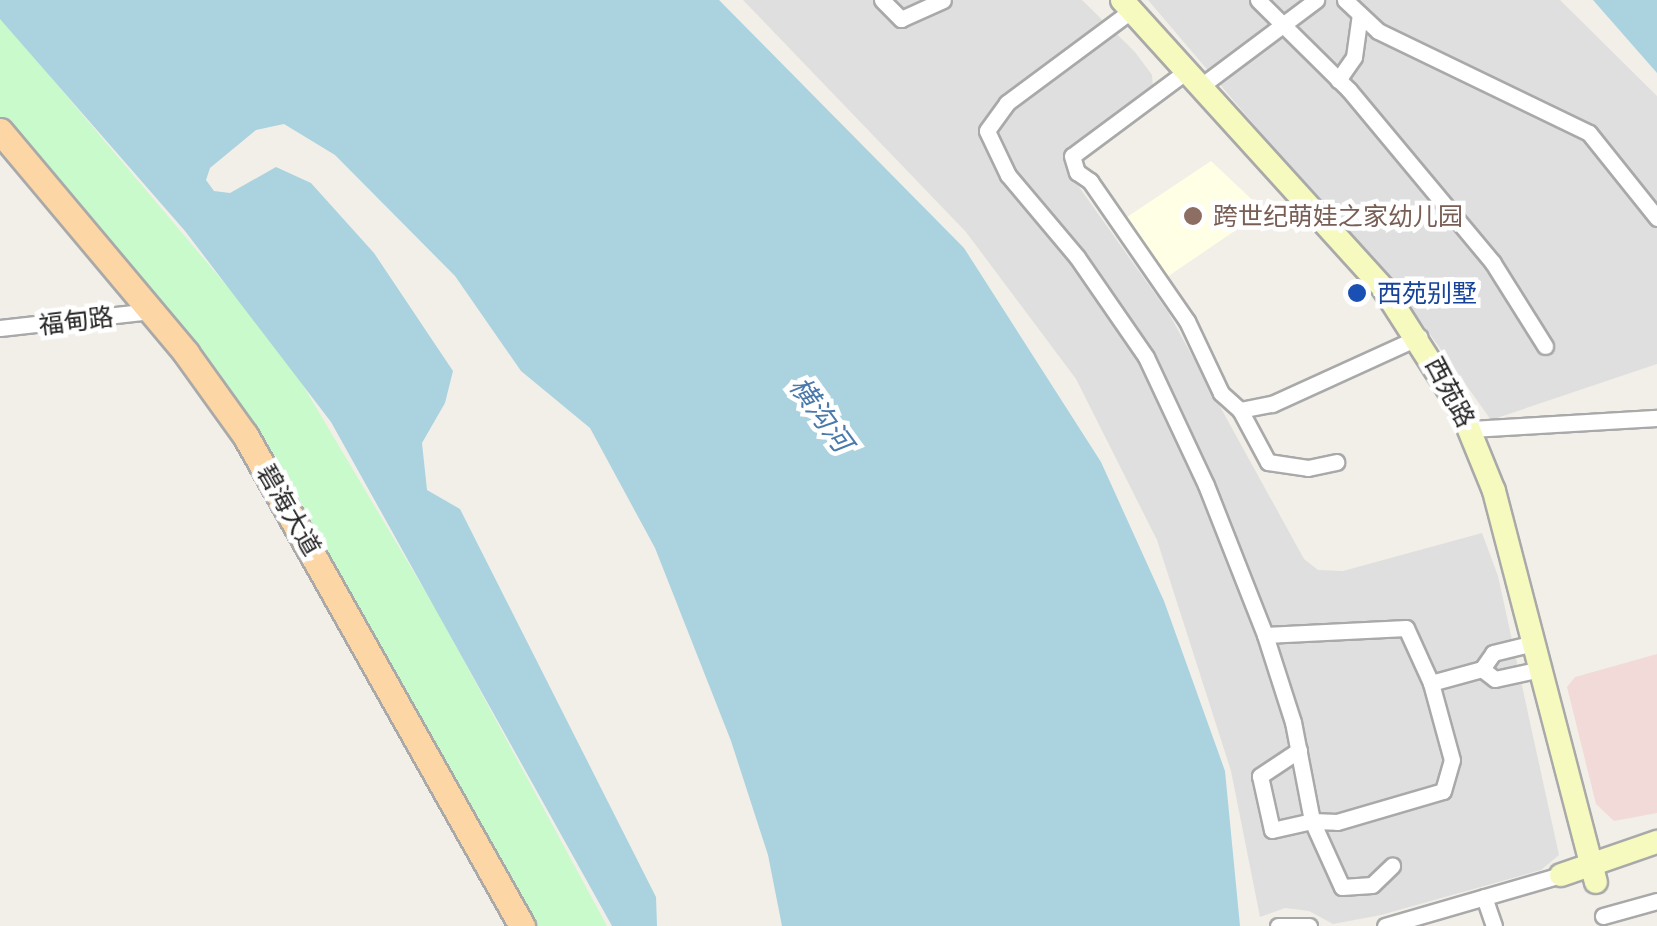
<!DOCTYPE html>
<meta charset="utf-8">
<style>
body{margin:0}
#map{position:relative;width:1657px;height:926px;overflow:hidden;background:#f2efe9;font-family:Ubuntu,"Noto Sans SC",sans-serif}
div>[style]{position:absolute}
.residential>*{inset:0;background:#e0dfdf}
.commercial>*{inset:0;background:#f2dad9}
.education>*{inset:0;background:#ffffe5}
.park>*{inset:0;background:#c8facc}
.water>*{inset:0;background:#aad3df}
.roads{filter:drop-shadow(2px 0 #a9a9a9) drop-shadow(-2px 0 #a9a9a9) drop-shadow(0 2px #a9a9a9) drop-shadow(0 -2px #a9a9a9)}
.minor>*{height:15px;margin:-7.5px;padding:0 7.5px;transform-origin:7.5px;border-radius:7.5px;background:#fff}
.secondary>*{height:22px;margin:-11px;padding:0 11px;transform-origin:11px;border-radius:11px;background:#f7fabf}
.primary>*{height:25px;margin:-12.5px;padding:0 12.5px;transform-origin:12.5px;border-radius:12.5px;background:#fcd6a4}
.dots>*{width:28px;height:28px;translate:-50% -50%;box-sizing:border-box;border:5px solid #fff;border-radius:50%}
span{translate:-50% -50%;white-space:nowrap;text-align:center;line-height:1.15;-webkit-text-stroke:9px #fff;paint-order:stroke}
.education-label{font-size:25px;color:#785e54}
.left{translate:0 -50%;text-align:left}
.transit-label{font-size:25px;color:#164399}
.street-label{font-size:25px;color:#222}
.water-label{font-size:28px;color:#4a7aab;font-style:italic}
</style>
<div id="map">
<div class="residential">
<div style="clip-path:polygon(743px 0,1082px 0,1135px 52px,1152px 75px,1154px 98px,1067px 170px,1168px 312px,1304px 559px,1318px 570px,1343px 571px,1482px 533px,1498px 576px,1559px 855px,1541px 870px,1381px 915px,1333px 924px,1309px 911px,1285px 908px,1260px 917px,1231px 771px,1157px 540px,1076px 379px,966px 232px)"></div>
<div style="clip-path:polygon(1148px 0,1560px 0,1657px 96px,1657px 364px,1491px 420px,1417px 316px)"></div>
</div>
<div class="commercial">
<div style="clip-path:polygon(1657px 654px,1657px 813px,1614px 821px,1596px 804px,1567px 687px,1575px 677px)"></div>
</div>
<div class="education">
<div style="clip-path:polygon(1211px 161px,1264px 211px,1167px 277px,1121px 221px)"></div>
</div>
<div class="park">
<div style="clip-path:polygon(0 17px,285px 355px,438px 613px,607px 926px,520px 926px,199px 369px,0 130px)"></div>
</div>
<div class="water">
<div style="clip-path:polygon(0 0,719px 0,964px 248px,1101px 462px,1164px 601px,1225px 771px,1240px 926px,782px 926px,768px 855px,731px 741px,655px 548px,590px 428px,521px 371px,455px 276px,335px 155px,284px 124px,256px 130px,210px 168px,206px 180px,214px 191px,230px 193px,276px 167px,311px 183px,374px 253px,453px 371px,445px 403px,422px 443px,427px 490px,460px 509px,656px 897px,657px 926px,612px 926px,331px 422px,185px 231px,0 19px)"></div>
<div style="clip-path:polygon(1593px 0,1657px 0,1657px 73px)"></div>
</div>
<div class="roads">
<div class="minor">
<div style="left:882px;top:0;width:27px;rotate:45deg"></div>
<div style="left:901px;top:19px;width:46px;rotate:-24.3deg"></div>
<div style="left:1258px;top:0;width:128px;rotate:44.7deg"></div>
<div style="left:1349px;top:90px;width:225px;rotate:50.2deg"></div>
<div style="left:1493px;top:263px;width:98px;rotate:57.9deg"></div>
<div style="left:1345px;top:0;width:45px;rotate:43.2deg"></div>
<div style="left:1378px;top:31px;width:234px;rotate:25.8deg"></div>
<div style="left:1589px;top:133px;width:109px;rotate:51.3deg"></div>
<div style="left:1132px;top:10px;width:156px;rotate:143.4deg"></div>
<div style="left:1007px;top:103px;width:34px;rotate:126deg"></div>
<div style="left:987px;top:131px;width:49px;rotate:64.5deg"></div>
<div style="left:1008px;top:175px;width:107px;rotate:49.9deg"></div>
<div style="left:1077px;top:257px;width:121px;rotate:55.4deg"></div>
<div style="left:1146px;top:357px;width:141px;rotate:64.9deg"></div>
<div style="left:1206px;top:485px;width:161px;rotate:68.5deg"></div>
<div style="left:1188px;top:70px;width:144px;rotate:143.4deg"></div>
<div style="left:1072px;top:156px;width:17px;rotate:73deg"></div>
<div style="left:1077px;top:172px;width:16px;rotate:35deg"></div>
<div style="left:1090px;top:181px;width:170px;rotate:55.3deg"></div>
<div style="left:1187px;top:321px;width:80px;rotate:64.7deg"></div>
<div style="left:1221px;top:393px;width:25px;rotate:42deg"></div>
<div style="left:1240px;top:410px;width:33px;rotate:-11deg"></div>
<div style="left:1272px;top:404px;width:162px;rotate:-24.5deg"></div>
<div style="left:1338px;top:80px;width:28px;rotate:-55deg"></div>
<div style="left:1354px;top:57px;width:43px;rotate:-82.1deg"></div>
<div style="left:1201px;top:86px;width:144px;rotate:-36.8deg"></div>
<div style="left:0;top:328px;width:152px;rotate:-6.4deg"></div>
<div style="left:1240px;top:410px;width:59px;rotate:61.7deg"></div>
<div style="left:1268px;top:462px;width:40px;rotate:8.5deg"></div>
<div style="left:1308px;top:468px;width:29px;rotate:-12deg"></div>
<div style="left:1470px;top:429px;width:187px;rotate:-3.4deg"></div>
<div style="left:1482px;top:669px;width:19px;rotate:-55deg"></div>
<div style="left:1493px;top:653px;width:42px;rotate:-13.7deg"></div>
<div style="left:1431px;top:683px;width:60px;rotate:-114.4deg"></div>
<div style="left:1406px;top:628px;width:141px;rotate:177.2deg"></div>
<div style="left:1265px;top:635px;width:91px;rotate:72.2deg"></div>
<div style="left:1293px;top:722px;width:101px;rotate:79.1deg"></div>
<div style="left:1312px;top:821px;width:25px;rotate:2deg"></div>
<div style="left:1337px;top:822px;width:110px;rotate:-16.3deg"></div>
<div style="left:1443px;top:791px;width:32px;rotate:-74deg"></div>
<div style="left:1452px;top:760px;width:80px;rotate:-105.3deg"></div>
<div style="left:1431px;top:683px;width:53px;rotate:-15.4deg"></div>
<div style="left:1482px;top:669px;width:16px;rotate:38deg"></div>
<div style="left:1495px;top:679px;width:47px;rotate:-12.3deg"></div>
<div style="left:1299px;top:750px;width:47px;rotate:146.3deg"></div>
<div style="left:1260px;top:776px;width:55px;rotate:77.5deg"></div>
<div style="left:1272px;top:830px;width:41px;rotate:-12.7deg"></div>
<div style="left:1312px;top:821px;width:72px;rotate:65.6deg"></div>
<div style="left:1342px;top:887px;width:30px;rotate:-4deg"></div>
<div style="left:1372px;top:885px;width:28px;rotate:-44deg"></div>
<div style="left:1484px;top:897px;width:31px;rotate:71deg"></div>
<div style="left:1603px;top:916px;width:56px;rotate:-15.5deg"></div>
<div style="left:1278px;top:926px;width:31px"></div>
<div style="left:1385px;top:926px;width:183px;rotate:-16.2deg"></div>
</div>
<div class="secondary">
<div style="left:1122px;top:0;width:389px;rotate:47.8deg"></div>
<div style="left:1383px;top:288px;width:145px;rotate:57.4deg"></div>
<div style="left:1461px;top:410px;width:87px;rotate:67.8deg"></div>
<div style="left:1494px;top:491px;width:404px;rotate:75.4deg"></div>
<div style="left:1561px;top:875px;width:102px;rotate:-19deg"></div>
</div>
<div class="primary">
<div style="left:0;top:131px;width:290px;rotate:50deg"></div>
<div style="left:186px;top:353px;width:101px;rotate:54.3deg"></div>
<div style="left:245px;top:435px;width:564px;rotate:60.57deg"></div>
</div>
</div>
<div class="dots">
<div style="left:1193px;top:216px;background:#8d6e63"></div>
<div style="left:1357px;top:293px;background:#1a4fb4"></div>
</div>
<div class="education-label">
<span class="left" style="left:1213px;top:216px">跨世纪萌娃之家幼儿园</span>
</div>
<div class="transit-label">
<span class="left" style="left:1377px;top:293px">西苑别墅</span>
</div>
<div class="street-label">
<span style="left:76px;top:321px;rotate:-7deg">福甸路</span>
<span style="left:1450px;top:392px;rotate:62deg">西苑路</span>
<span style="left:289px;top:510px;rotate:60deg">碧海大道</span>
</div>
<div class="water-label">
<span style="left:821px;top:414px;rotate:54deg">横沟河</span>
</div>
</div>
